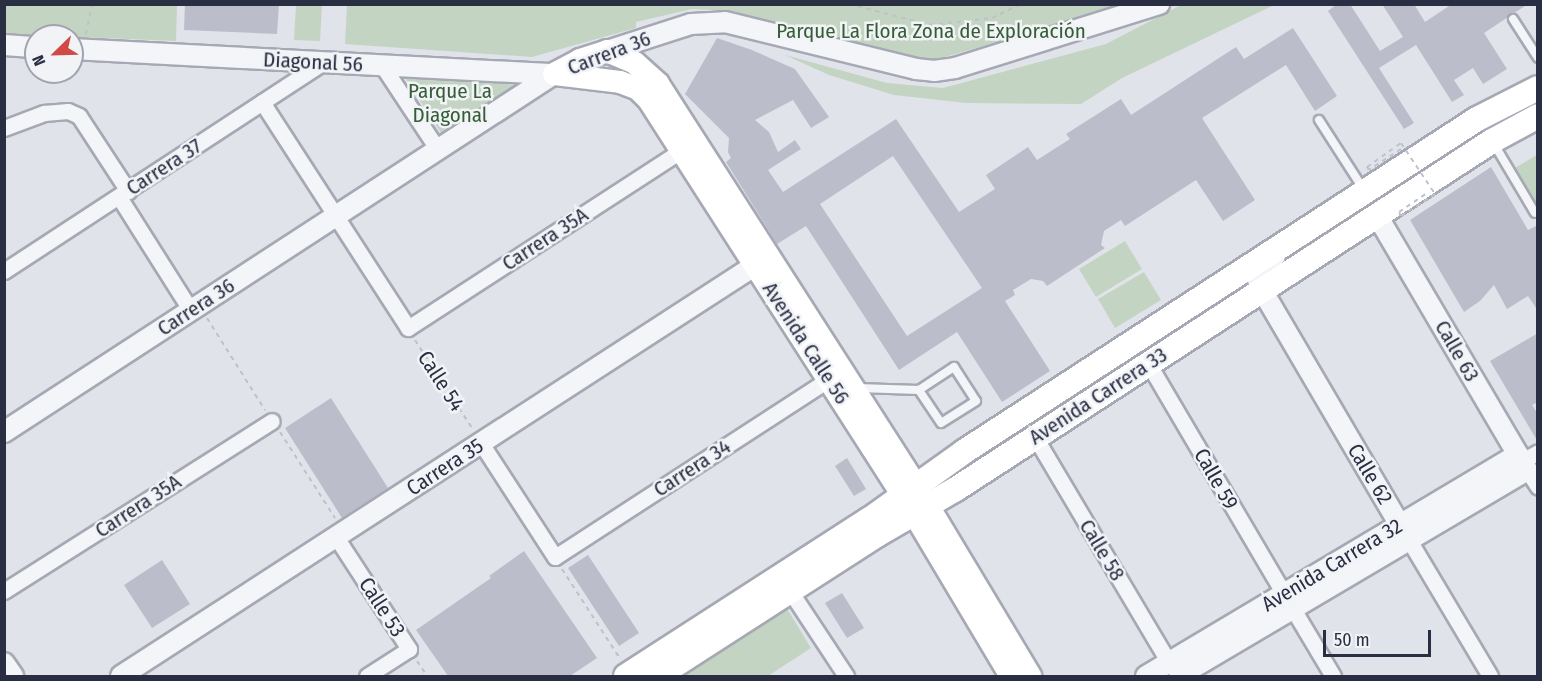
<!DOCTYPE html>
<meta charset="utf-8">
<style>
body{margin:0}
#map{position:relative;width:1542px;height:681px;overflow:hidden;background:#e1e3ea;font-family:"Fira Sans Condensed",sans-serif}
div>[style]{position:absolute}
.green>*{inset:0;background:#c4d4c2}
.building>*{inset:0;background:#bbbeca}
.path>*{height:2px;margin-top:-1px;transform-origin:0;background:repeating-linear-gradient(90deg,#bfc1c9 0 4.5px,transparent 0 9px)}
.roads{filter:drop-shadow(2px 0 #a6a9b4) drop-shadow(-2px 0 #a6a9b4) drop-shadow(0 2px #a6a9b4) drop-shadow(0 -2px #a6a9b4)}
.service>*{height:8px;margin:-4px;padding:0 4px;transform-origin:4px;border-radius:4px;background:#f4f5f8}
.minor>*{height:15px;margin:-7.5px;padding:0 7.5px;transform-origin:7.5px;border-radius:7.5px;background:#f4f5f8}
.tertiary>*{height:20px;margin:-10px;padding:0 10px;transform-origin:10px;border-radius:10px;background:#f4f5f8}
.secondary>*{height:22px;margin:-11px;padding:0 11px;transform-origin:11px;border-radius:11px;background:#fff}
.primary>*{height:24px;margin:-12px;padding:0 12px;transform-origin:12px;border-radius:12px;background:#fff}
.path-bridge>*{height:2px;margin-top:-1px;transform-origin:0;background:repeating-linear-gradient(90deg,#bfc1c9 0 4.5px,transparent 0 9px)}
span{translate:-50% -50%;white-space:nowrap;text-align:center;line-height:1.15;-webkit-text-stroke:5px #f1f3f7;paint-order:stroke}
.park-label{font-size:21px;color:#365e36}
.street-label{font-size:21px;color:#292e42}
.frame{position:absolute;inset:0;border:6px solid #292e42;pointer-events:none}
.north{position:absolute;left:24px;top:24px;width:60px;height:60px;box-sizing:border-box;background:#f1f3f7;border:2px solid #a1a4af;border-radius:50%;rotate:247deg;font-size:16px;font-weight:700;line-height:24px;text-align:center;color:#292e42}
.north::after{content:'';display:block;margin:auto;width:21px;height:27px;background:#d14945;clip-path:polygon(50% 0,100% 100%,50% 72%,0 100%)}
.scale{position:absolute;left:1323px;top:630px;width:108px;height:27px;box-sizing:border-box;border:3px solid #292e42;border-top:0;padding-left:8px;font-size:18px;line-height:21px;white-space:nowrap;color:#292e42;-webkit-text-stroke:4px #f1f3f7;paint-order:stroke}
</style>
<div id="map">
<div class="green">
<div style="clip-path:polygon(5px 4px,177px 5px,176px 41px,5px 34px)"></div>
<div style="clip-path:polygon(1183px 4px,1274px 5px,1122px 78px,1081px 104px,966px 103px,894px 95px,829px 75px,785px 55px,887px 83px,943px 88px,1106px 44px)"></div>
<div style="clip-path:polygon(296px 5px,322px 5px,320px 41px,294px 40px)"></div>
<div style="clip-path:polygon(347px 5px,1126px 5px,938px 59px,913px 57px,730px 11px,692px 9px,636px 22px,636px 28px,532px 57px,345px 44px)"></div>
<div style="clip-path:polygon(404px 76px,521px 85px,443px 136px)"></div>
<div style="clip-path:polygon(1537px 155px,1537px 210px,1513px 169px)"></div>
<div style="clip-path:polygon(1125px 241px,1142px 269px,1096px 297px,1079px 269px)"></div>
<div style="clip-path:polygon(1144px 272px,1161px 300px,1115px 328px,1098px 299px)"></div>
<div style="clip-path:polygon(786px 607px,811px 648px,768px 676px,677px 676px)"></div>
</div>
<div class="building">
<div style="clip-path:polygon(185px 4px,279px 4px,277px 34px,184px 30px)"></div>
<div style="clip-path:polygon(1337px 4px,1350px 4px,1380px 51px,1403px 37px,1382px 4px,1414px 4px,1425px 22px,1452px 4px,1528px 4px,1484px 33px,1507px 69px,1483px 84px,1473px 68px,1454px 80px,1464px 95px,1452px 102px,1416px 45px,1379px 68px,1414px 123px,1404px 129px,1328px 11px)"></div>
<div style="clip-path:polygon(evenodd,1293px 28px,1337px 96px,1315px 111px,1286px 65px,1202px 118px,1255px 200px,1223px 221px,1196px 180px,1125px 226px,1121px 220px,1104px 231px,1101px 245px,1105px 248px,1047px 286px,1043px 281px,1031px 279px,1013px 290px,1015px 295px,1005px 301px,1050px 371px,1002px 402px,957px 332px,899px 370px,806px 226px,777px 244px,726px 162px,731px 158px,728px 152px,729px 138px,685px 94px,717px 38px,752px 50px,795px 69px,829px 117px,811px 128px,793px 100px,755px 120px,769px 132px,778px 152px,795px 140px,801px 149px,768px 170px,783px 192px,896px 119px,959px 212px,995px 189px,986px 175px,1028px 147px,1037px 160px,1070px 139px,1066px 134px,1121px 99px,1131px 115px,1236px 47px,1244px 59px,1293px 28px,893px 156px,982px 288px,907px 336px,820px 204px,893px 156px)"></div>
<div style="clip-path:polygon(1491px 167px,1528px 230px,1538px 225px,1538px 311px,1528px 296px,1507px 309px,1494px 285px,1480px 301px,1464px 312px,1410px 220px)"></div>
<div style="clip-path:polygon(1538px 333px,1538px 402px,1532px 405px,1538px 414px,1538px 442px,1490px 361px)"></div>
<div style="clip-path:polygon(331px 398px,388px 488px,342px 518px,285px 428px)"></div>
<div style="clip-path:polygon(847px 458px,866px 489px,854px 496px,835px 466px)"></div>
<div style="clip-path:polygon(524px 551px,597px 658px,570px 676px,448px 676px,416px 630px,491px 578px,489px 576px)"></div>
<div style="clip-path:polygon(588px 555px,639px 633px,619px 646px,568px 568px)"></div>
<div style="clip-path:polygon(162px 560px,190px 604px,152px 628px,124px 585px)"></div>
<div style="clip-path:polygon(842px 593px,864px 628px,847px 638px,825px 603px)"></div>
</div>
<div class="path">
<div style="left:849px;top:4px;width:84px;rotate:14.5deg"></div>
<div style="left:930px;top:25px;width:62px;rotate:-6.4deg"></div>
<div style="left:992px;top:18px;width:32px;rotate:-26deg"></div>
<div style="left:86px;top:34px;width:31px;rotate:-79deg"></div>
<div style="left:207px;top:318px;width:109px;rotate:57.8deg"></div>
<div style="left:415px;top:340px;width:105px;rotate:57.1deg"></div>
<div style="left:280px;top:432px;width:102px;rotate:57.4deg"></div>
<div style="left:562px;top:569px;width:105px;rotate:57.1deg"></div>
<div style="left:417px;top:661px;width:18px;rotate:56deg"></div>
</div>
<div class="roads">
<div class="service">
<div style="left:1513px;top:19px;width:46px;rotate:57.3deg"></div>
<div style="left:1319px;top:120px;width:83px;rotate:57.3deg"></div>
<div style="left:1494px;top:144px;width:80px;rotate:59.3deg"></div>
<div style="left:954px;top:367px;width:40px;rotate:57.1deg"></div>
<div style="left:976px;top:401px;width:41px;rotate:147.8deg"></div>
<div style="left:941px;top:423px;width:40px;rotate:-124deg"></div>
<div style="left:919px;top:390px;width:42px;rotate:-33.3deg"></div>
<div style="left:858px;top:388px;width:61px;rotate:1.9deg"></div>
</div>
<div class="minor">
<div style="left:382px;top:65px;width:102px;rotate:56.6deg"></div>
<div style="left:262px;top:102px;width:269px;rotate:57.1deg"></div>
<div style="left:408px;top:328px;width:327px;rotate:-33deg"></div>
<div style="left:4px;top:128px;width:43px;rotate:-20.6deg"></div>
<div style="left:44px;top:113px;width:24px;rotate:-5deg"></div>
<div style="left:68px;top:111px;width:12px;rotate:24deg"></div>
<div style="left:79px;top:116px;width:90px;rotate:56.8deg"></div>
<div style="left:119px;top:197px;width:135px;rotate:57.7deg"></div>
<div style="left:4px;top:271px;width:381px;rotate:-33.2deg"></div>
<div style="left:1148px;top:363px;width:268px;rotate:59.5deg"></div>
<div style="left:1035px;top:437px;width:263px;rotate:59.3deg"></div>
<div style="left:481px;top:443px;width:136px;rotate:57deg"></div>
<div style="left:555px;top:557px;width:327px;rotate:-33deg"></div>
<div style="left:1522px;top:461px;width:18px;rotate:-29deg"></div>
<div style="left:1527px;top:470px;width:20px;rotate:57deg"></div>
<div style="left:336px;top:537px;width:134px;rotate:56.9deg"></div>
<div style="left:409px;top:649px;width:50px;rotate:147.3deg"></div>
<div style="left:1409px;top:540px;width:158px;rotate:59.2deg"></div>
<div style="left:4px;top:591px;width:317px;rotate:-32.4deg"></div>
<div style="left:790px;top:591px;width:102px;rotate:56.6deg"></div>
<div style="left:1293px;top:609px;width:78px;rotate:59.2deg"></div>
</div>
<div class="tertiary">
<div style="left:4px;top:45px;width:32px;rotate:4deg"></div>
<div style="left:72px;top:49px;width:483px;rotate:3deg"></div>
<div style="left:607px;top:51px;width:88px;rotate:-17.8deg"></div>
<div style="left:691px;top:24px;width:34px;rotate:-3deg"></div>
<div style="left:725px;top:22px;width:197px;rotate:13.8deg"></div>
<div style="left:916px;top:69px;width:18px;rotate:6deg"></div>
<div style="left:934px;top:71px;width:21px;rotate:-8deg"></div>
<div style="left:955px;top:68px;width:214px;rotate:-17.4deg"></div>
<div style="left:1275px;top:256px;width:20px;rotate:139deg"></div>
<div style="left:1260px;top:269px;width:11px;rotate:100deg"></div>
<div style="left:1258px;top:280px;width:11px;rotate:68deg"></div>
<div style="left:1262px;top:290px;width:284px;rotate:59.6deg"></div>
<div style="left:4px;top:432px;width:656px;rotate:-33.06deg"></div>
<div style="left:4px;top:663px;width:16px;rotate:55deg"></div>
<div style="left:121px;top:676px;width:771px;rotate:-32.93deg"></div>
<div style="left:1146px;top:676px;width:433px;rotate:-30.8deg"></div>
<div style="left:1179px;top:676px;width:404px;rotate:-30.6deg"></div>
<div style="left:1527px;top:470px;width:296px;rotate:-120.5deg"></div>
</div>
<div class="secondary">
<div style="left:554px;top:74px;width:30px;rotate:-28deg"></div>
<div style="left:580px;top:60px;width:28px;rotate:-18deg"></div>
<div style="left:607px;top:51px;width:30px;rotate:23deg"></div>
<div style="left:635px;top:63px;width:31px;rotate:42deg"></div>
<div style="left:658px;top:84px;width:478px;rotate:57.3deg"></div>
<div style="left:916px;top:486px;width:222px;rotate:59deg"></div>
<div style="left:555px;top:74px;width:65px;rotate:7deg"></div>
<div style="left:620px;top:82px;width:19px;rotate:21deg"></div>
<div style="left:638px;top:89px;width:16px;rotate:45deg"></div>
<div style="left:649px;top:100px;width:470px;rotate:57.3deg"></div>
<div style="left:903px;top:495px;width:211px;rotate:59.2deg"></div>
</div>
<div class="primary">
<div style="left:626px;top:676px;width:290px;rotate:-32.8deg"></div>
<div style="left:870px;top:519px;width:117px;rotate:-35.6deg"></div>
<div style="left:965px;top:451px;width:610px;rotate:-32.96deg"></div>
<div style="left:1477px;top:119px;width:68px;rotate:-26.9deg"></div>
<div style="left:658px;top:676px;width:260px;rotate:-32.8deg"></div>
<div style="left:877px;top:535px;width:91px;rotate:-30.2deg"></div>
<div style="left:956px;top:489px;width:639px;rotate:-32.99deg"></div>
<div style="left:1492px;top:141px;width:52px;rotate:-28.5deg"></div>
</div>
</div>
<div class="path-bridge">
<div style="left:1401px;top:149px;width:38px;rotate:147deg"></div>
<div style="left:1369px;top:170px;width:4px;rotate:-124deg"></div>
<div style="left:1367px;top:167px;width:42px;rotate:-35.2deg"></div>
<div style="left:1401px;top:143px;width:61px;rotate:56.3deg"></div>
<div style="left:1435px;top:194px;width:40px;rotate:147.1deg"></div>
<div style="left:1401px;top:216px;width:4px;rotate:-117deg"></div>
<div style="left:1399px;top:212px;width:36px;rotate:-34deg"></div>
</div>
<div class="park-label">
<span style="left:931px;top:31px">Parque La Flora Zona de Exploración</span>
<span style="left:450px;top:103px">Parque La<br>Diagonal</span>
</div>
<div class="street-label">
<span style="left:609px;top:53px;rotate:-21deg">Carrera 36</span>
<span style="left:313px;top:62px;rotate:3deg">Diagonal 56</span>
<span style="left:164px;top:167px;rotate:-33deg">Carrera 37</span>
<span style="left:545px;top:239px;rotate:-33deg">Carrera 35A</span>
<span style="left:196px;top:307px;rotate:-33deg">Carrera 36</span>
<span style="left:806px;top:343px;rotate:57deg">Avenida Calle 56</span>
<span style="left:1457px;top:351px;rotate:60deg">Calle 63</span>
<span style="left:441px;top:381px;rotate:57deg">Calle 54</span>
<span style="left:1098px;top:396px;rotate:-33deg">Avenida Carrera 33</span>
<span style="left:445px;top:467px;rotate:-33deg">Carrera 35</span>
<span style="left:692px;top:468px;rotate:-33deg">Carrera 34</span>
<span style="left:1370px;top:474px;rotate:59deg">Calle 62</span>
<span style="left:1216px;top:479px;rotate:60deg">Calle 59</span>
<span style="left:138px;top:506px;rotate:-33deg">Carrera 35A</span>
<span style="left:1102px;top:550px;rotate:59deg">Calle 58</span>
<span style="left:1332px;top:565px;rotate:-31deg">Avenida Carrera 32</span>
<span style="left:382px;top:607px;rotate:57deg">Calle 53</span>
</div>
<div class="frame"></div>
<div class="north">N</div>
<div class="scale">50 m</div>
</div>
